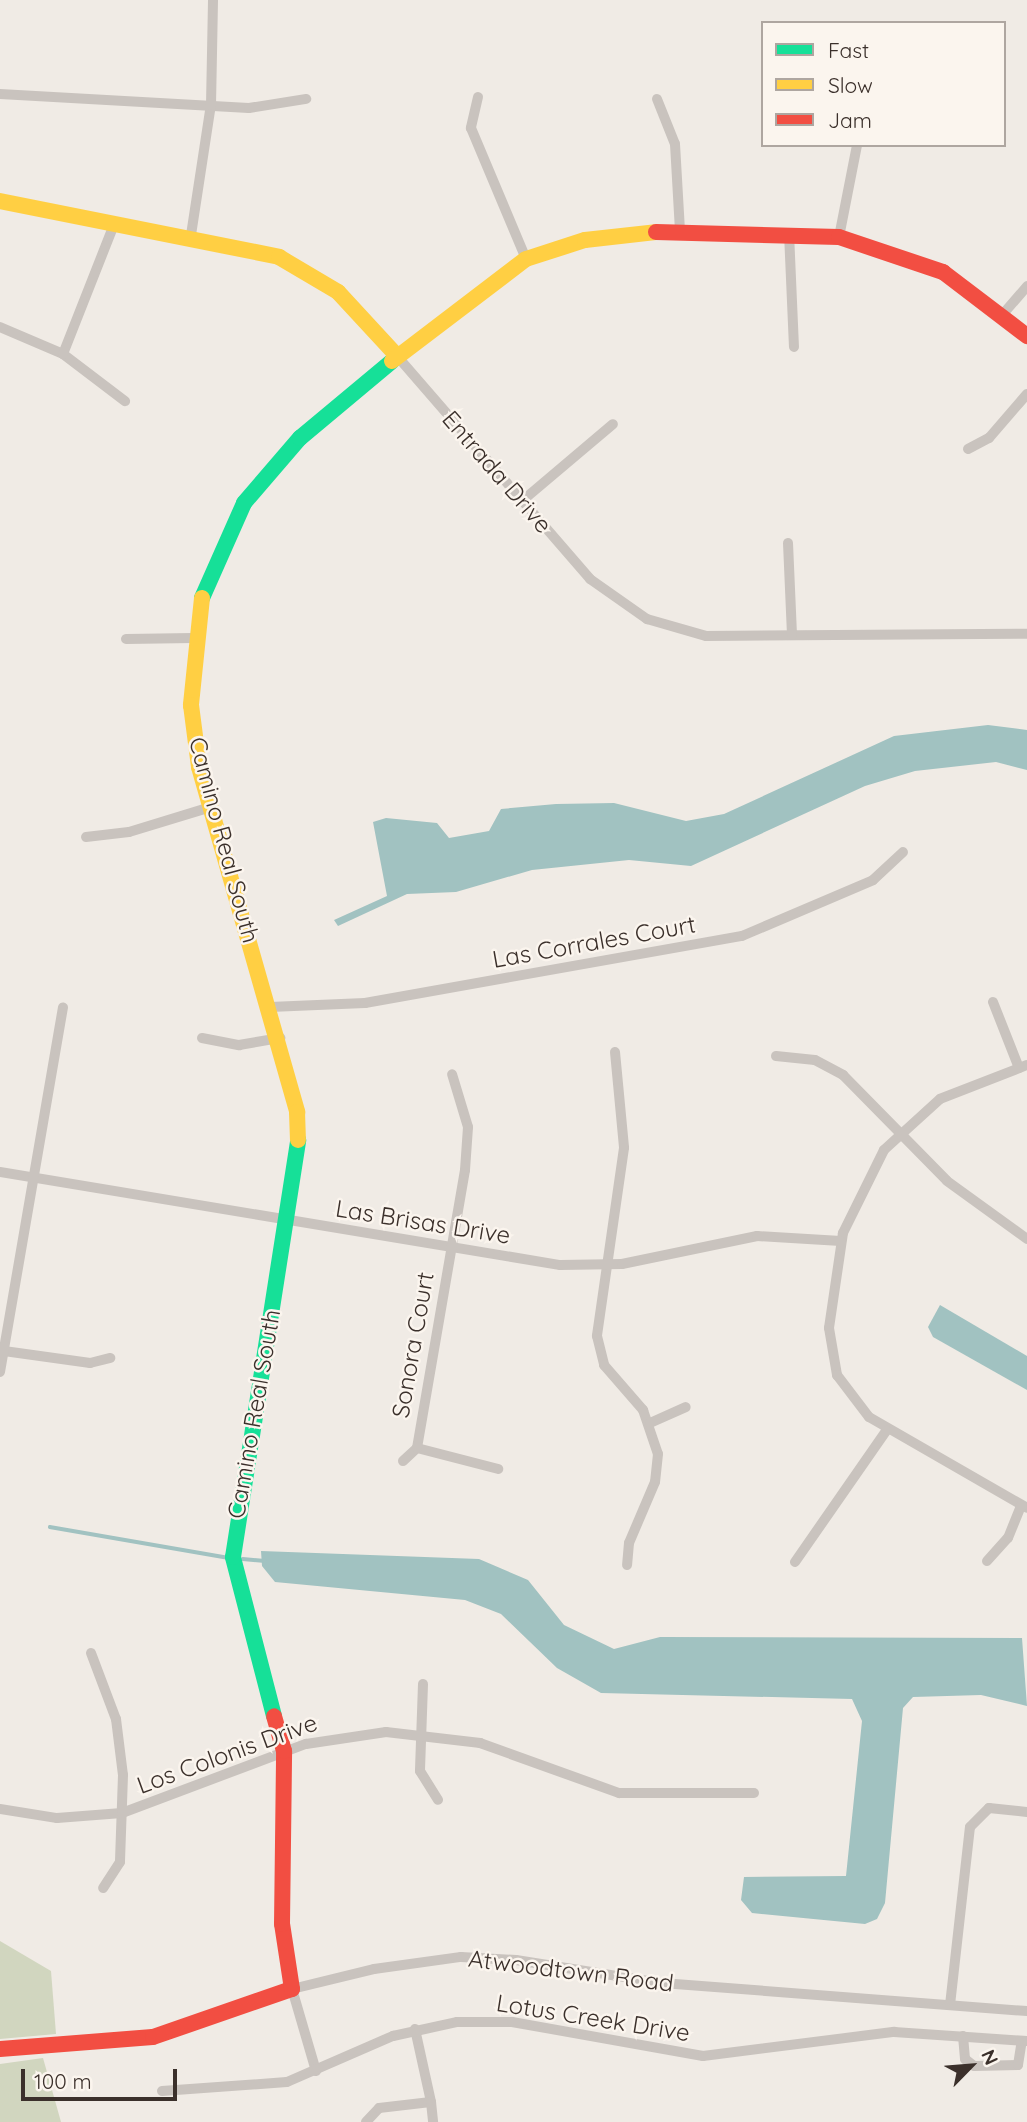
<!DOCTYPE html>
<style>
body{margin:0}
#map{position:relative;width:1027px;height:2122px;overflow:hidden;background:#f0ebe5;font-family:Quicksand,sans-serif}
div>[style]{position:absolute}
.green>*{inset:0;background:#d1d6bf}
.water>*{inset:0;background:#a1c2c1}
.stream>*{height:3.5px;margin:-1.75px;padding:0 1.75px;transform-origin:1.75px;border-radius:1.75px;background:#a1c2c1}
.street>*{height:10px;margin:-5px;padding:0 5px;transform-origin:5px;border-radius:5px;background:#c9c3be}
.fast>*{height:16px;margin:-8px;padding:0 8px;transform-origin:8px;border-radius:8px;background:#16e098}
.slow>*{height:16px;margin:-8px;padding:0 8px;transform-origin:8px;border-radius:8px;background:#ffcf43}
.jam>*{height:16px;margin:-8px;padding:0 8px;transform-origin:8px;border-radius:8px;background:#f24e42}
span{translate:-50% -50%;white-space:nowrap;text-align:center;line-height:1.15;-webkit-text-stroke:5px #fbf5ee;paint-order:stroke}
.street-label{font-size:24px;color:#3b302b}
.legend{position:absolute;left:761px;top:21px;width:245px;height:126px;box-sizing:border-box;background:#fbf5ee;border:2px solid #aea6a0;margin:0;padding:9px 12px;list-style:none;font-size:21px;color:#3b302b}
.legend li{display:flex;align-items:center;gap:14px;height:35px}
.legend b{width:35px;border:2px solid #aea6a0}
.north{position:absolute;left:936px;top:2031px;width:70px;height:70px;-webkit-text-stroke:5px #fbf5ee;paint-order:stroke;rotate:65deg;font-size:19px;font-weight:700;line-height:28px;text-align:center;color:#3b302b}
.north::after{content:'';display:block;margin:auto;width:24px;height:32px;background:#3b302b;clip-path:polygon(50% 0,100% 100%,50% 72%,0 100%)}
.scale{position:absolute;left:21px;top:2069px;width:156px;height:32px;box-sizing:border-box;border:4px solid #3b302b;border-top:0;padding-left:9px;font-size:21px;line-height:24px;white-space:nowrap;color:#3b302b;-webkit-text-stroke:5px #fbf5ee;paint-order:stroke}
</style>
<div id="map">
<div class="green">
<div style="clip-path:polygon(0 1941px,51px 1971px,56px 2034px,0 2039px)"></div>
<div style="clip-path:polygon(43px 2058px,61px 2122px,0 2122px,0 2064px)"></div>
</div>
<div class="water">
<div style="clip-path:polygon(988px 725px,1027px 730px,1027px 770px,996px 762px,915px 771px,865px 786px,691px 866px,629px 860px,532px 870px,456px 892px,407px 894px,338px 926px,334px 920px,387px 896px,373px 822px,386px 818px,437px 823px,449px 838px,489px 831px,501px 809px,556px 804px,614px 803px,686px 821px,724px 814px,894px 736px)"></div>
<div style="clip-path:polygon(940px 1305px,1027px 1356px,1027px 1390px,933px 1337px,928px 1327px)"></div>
<div style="clip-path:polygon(261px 1551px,479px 1559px,528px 1580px,564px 1625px,614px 1649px,660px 1637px,1022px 1638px,1027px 1706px,981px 1695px,913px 1697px,903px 1708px,885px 1903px,877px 1919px,865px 1924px,752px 1913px,741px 1900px,744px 1877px,846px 1876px,862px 1721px,852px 1699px,601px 1693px,557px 1668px,501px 1614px,465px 1600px,275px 1582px,262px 1566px)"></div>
</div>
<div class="stream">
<div style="left:50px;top:1527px;width:177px;rotate:9.8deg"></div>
<div style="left:243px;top:1559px;width:22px;rotate:5deg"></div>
</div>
<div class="street">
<div style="left:0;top:94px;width:249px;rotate:3.2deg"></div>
<div style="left:249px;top:108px;width:58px;rotate:-9deg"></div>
<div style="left:478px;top:97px;width:32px;rotate:103deg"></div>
<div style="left:471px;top:128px;width:142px;rotate:67.2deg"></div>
<div style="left:657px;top:99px;width:48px;rotate:68.2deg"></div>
<div style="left:675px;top:144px;width:87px;rotate:86.7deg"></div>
<div style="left:789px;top:233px;width:114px;rotate:87.5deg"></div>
<div style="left:191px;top:235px;width:132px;rotate:-81.3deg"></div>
<div style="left:211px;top:105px;width:105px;rotate:-88.9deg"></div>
<div style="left:839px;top:237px;width:94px;rotate:-78.9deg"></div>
<div style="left:1003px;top:314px;width:37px;rotate:-49deg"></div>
<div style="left:0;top:327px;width:69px;rotate:23.2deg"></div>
<div style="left:63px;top:354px;width:78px;rotate:37.2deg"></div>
<div style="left:63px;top:354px;width:142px;rotate:-68.5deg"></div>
<div style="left:397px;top:356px;width:295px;rotate:49.1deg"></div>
<div style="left:590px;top:579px;width:70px;rotate:35.1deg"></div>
<div style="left:647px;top:619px;width:61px;rotate:16.1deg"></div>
<div style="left:706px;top:636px;width:321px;rotate:-0.4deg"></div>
<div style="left:968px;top:449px;width:24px;rotate:-28deg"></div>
<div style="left:989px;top:438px;width:58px;rotate:-49.2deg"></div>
<div style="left:522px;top:501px;width:119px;rotate:-40.2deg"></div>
<div style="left:788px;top:543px;width:92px;rotate:87.5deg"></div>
<div style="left:126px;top:639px;width:67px;rotate:-0.9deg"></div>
<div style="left:86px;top:837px;width:43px;rotate:-6.6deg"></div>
<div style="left:129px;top:832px;width:86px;rotate:-17deg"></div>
<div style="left:993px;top:1002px;width:71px;rotate:68.5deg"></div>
<div style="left:270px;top:1007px;width:95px;rotate:-2.4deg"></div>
<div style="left:365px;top:1003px;width:383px;rotate:-10.1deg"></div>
<div style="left:742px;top:936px;width:142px;rotate:-23.1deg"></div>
<div style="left:873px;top:880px;width:41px;rotate:-43deg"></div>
<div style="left:202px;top:1038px;width:38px;rotate:11deg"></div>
<div style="left:239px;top:1045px;width:42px;rotate:-9.7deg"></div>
<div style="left:615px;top:1052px;width:96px;rotate:84.6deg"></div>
<div style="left:624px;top:1148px;width:190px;rotate:98.2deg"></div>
<div style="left:597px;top:1336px;width:30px;rotate:76deg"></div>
<div style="left:604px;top:1365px;width:60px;rotate:49.1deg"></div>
<div style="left:643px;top:1410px;width:46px;rotate:71.2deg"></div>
<div style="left:658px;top:1454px;width:28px;rotate:96deg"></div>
<div style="left:655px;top:1482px;width:66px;rotate:113.1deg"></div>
<div style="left:629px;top:1543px;width:22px;rotate:95deg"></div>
<div style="left:776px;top:1056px;width:39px;rotate:6deg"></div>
<div style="left:815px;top:1060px;width:32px;rotate:28deg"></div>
<div style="left:843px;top:1075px;width:148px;rotate:45.5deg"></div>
<div style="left:947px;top:1181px;width:99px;rotate:35.9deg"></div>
<div style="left:1027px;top:1065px;width:93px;rotate:158.7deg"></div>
<div style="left:940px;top:1099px;width:76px;rotate:137.7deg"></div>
<div style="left:884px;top:1150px;width:93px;rotate:116.3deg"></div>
<div style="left:843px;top:1233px;width:96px;rotate:98.4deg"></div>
<div style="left:829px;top:1328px;width:48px;rotate:80.3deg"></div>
<div style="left:837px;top:1375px;width:53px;rotate:52.7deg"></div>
<div style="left:869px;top:1417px;width:182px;rotate:29.9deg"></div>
<div style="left:0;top:1172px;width:568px;rotate:9.43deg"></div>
<div style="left:560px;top:1265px;width:62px;rotate:-0.9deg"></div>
<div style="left:622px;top:1264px;width:138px;rotate:-11.7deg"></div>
<div style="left:757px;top:1236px;width:84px;rotate:3.4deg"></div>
<div style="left:4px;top:1351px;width:87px;rotate:7.9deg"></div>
<div style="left:90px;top:1363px;width:21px;rotate:-14deg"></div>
<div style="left:0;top:1372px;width:370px;rotate:-80.2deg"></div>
<div style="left:650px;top:1423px;width:39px;rotate:-24deg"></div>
<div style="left:417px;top:1448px;width:84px;rotate:14.5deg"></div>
<div style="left:403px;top:1461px;width:19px;rotate:-43deg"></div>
<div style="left:417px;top:1448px;width:282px;rotate:-80.2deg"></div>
<div style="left:465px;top:1170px;width:43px;rotate:-86deg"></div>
<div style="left:468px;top:1127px;width:55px;rotate:-106.8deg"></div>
<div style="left:987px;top:1561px;width:31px;rotate:-48deg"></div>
<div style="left:1008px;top:1538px;width:35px;rotate:-68deg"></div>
<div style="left:795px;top:1562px;width:160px;rotate:-55.2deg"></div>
<div style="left:91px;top:1653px;width:71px;rotate:69.3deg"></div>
<div style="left:116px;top:1719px;width:56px;rotate:82.9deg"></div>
<div style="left:123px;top:1775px;width:87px;rotate:92deg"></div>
<div style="left:120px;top:1862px;width:31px;rotate:123deg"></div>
<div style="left:423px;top:1684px;width:87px;rotate:92deg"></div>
<div style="left:420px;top:1771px;width:34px;rotate:58deg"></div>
<div style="left:0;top:1809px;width:58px;rotate:9deg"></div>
<div style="left:57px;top:1818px;width:65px;rotate:-4.4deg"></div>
<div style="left:122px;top:1813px;width:197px;rotate:-20.6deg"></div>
<div style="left:306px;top:1744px;width:81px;rotate:-8.5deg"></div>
<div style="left:386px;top:1732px;width:95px;rotate:6.7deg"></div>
<div style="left:480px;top:1743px;width:148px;rotate:19.8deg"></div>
<div style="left:619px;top:1793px;width:135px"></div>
<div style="left:950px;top:2005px;width:179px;rotate:-83.6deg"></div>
<div style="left:970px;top:1827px;width:27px;rotate:-45deg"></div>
<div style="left:989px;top:1808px;width:38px;rotate:6deg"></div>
<div style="left:415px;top:2029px;width:75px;rotate:77.6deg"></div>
<div style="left:963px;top:2036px;width:23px;rotate:85deg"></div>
<div style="left:965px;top:2059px;width:11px;rotate:38deg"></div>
<div style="left:974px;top:2066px;width:44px;rotate:-1.3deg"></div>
<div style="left:1018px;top:2065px;width:24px;rotate:-81deg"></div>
<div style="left:316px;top:2071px;width:85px;rotate:-106.3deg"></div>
<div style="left:292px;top:1989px;width:84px;rotate:-13.7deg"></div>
<div style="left:374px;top:1969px;width:88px;rotate:-7.9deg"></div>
<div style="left:461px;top:1957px;width:55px;rotate:3.1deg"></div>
<div style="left:516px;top:1960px;width:148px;rotate:9deg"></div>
<div style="left:662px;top:1983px;width:366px;rotate:4.4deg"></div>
<div style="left:162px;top:2091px;width:125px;rotate:-4.1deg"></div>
<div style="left:287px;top:2082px;width:116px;rotate:-23.5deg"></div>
<div style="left:393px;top:2036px;width:66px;rotate:-12.3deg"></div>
<div style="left:457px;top:2022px;width:55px"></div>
<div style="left:512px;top:2022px;width:194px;rotate:10.1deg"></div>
<div style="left:703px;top:2056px;width:193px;rotate:-7.2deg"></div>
<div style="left:894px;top:2032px;width:133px;rotate:3.9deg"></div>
<div style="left:366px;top:2122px;width:19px;rotate:-47deg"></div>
<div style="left:379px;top:2108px;width:52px;rotate:-6.6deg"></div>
<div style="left:431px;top:2102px;width:20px;rotate:84deg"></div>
</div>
<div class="fast">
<div style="left:202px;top:598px;width:104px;rotate:-66.1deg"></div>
<div style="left:244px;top:503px;width:86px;rotate:-49.3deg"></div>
<div style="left:300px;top:438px;width:120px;rotate:-39.9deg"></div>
<div style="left:274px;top:1716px;width:164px;rotate:-104.5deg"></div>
<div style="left:233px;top:1557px;width:422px;rotate:-81.1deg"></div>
</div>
<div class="slow">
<div style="left:0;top:201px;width:285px;rotate:11.3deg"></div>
<div style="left:279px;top:257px;width:69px;rotate:30.7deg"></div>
<div style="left:338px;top:292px;width:87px;rotate:47.3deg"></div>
<div style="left:392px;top:361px;width:168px;rotate:-37.3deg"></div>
<div style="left:526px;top:259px;width:62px;rotate:-17.9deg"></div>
<div style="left:585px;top:240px;width:71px;rotate:-6.4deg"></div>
<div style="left:202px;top:598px;width:108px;rotate:95.9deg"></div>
<div style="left:191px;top:705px;width:63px;rotate:82.6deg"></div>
<div style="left:199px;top:767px;width:359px;rotate:74.1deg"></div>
<div style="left:297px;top:1112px;width:28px;rotate:88deg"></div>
</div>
<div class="jam">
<div style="left:656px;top:232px;width:183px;rotate:1.6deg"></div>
<div style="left:839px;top:237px;width:110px;rotate:18.6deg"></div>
<div style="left:943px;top:272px;width:106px;rotate:37.3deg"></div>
<div style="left:0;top:2049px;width:153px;rotate:-4.5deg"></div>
<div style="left:153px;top:2037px;width:147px;rotate:-19.1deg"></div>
<div style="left:292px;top:1989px;width:66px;rotate:-98.7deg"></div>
<div style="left:282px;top:1924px;width:173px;rotate:-89.3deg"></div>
<div style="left:284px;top:1751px;width:36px;rotate:-106deg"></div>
</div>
<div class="street-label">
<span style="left:497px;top:472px;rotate:49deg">Entrada Drive</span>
<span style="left:224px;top:840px;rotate:75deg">Camino Real South</span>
<span style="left:594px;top:942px;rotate:-10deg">Las Corrales Court</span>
<span style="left:423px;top:1222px;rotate:9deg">Las Brisas Drive</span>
<span style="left:413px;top:1345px;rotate:-80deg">Sonora Court</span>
<span style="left:254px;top:1414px;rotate:-80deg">Camino Real South</span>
<span style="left:227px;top:1754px;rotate:-20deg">Los Colonis Drive</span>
<span style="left:571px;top:1971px;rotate:7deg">Atwoodtown Road</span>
<span style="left:593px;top:2018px;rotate:9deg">Lotus Creek Drive</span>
</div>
<ul class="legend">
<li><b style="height:9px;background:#16e098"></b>Fast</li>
<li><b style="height:9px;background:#ffcf43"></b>Slow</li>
<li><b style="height:9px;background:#f24e42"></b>Jam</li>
</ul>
<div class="north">N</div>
<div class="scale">100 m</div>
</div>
